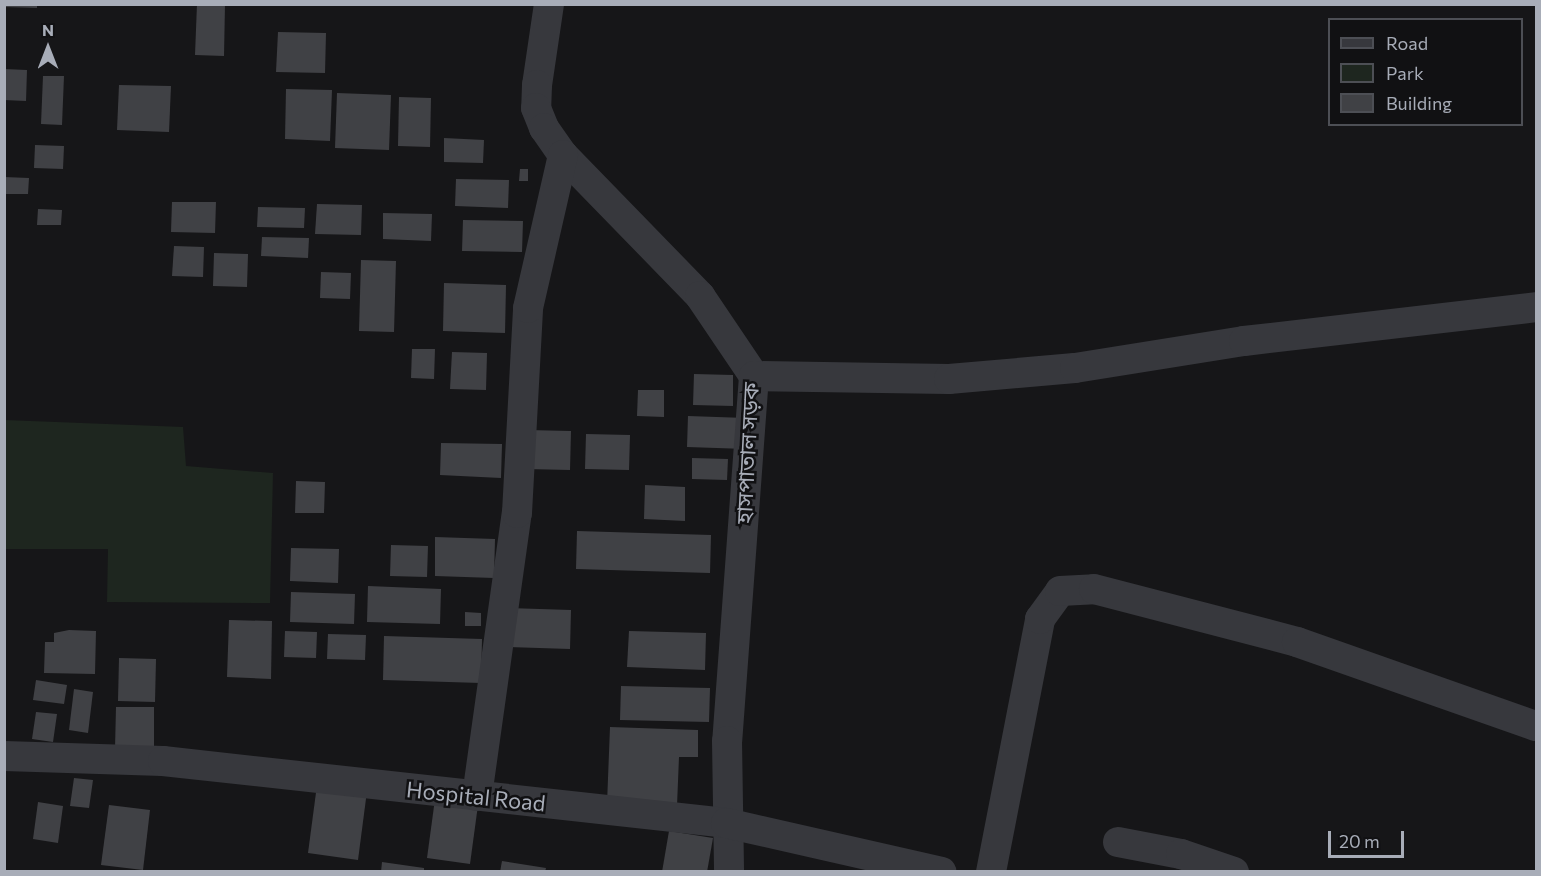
<!DOCTYPE html>
<meta charset="utf-8">
<style>
body{margin:0}
#map{position:relative;width:1541px;height:876px;overflow:hidden;background:#161618;font-family:Commissioner,"Noto Sans Bengali",sans-serif}
div>[style]{position:absolute}
.green>*{inset:0;background:#1e261f}
.building>*{inset:0;background:#404145}
.minor>*{height:30px;margin:-15px;padding:0 15px;transform-origin:15px;border-radius:15px;background:#37383d}
span{translate:-50% -50%;white-space:nowrap;text-align:center;line-height:1.15;-webkit-text-stroke:5px #111113;paint-order:stroke}
.street-label{font-size:22px;color:#a8adb8}
.frame{position:absolute;inset:0;border:6px solid #a8adb8;pointer-events:none}
.legend{position:absolute;left:1328px;top:18px;width:195px;height:108px;box-sizing:border-box;background:#111113;border:2px solid #4d4f55;margin:0;padding:8px 10px;list-style:none;font-size:18px;color:#a8adb8}
.legend li{display:flex;align-items:center;gap:12px;height:30px}
.legend b{width:30px;border:2px solid #4d4f55}
.north{position:absolute;left:18px;top:18px;width:60px;height:60px;-webkit-text-stroke:4px #111113;paint-order:stroke;rotate:0deg;font-size:16px;font-weight:700;line-height:24px;text-align:center;color:#a8adb8}
.north::after{content:'';display:block;margin:auto;width:21px;height:27px;background:#a8adb8;clip-path:polygon(50% 0,100% 100%,50% 72%,0 100%)}
.scale{position:absolute;left:1328px;top:831px;width:76px;height:27px;box-sizing:border-box;border:3px solid #a8adb8;border-top:0;padding-left:8px;font-size:18px;line-height:21px;white-space:nowrap;color:#a8adb8;-webkit-text-stroke:4px #111113;paint-order:stroke}
</style>
<div id="map">
<div class="green">
<div style="clip-path:polygon(5px 420px,183px 427px,186px 466px,273px 473px,270px 603px,107px 602px,108px 549px,5px 549px)"></div>
</div>
<div class="building">
<div style="clip-path:polygon(4px 4px,37px 4px,37px 8px,4px 7px)"></div>
<div style="clip-path:polygon(197px 4px,225px 4px,224px 56px,195px 55px)"></div>
<div style="clip-path:polygon(278px 32px,326px 33px,325px 73px,276px 72px)"></div>
<div style="clip-path:polygon(4px 69px,27px 70px,26px 101px,4px 100px)"></div>
<div style="clip-path:polygon(43px 76px,64px 76px,62px 125px,41px 124px)"></div>
<div style="clip-path:polygon(119px 85px,171px 86px,169px 132px,117px 130px)"></div>
<div style="clip-path:polygon(286px 89px,332px 90px,330px 141px,285px 139px)"></div>
<div style="clip-path:polygon(337px 93px,391px 95px,389px 150px,335px 148px)"></div>
<div style="clip-path:polygon(399px 97px,431px 98px,430px 147px,398px 146px)"></div>
<div style="clip-path:polygon(444px 138px,484px 140px,483px 163px,444px 162px)"></div>
<div style="clip-path:polygon(35px 145px,64px 146px,63px 169px,34px 168px)"></div>
<div style="clip-path:polygon(520px 169px,528px 169px,528px 181px,519px 181px)"></div>
<div style="clip-path:polygon(4px 177px,29px 178px,28px 194px,4px 194px)"></div>
<div style="clip-path:polygon(456px 179px,509px 180px,508px 208px,455px 206px)"></div>
<div style="clip-path:polygon(172px 202px,216px 202px,215px 233px,171px 232px)"></div>
<div style="clip-path:polygon(317px 204px,362px 205px,361px 235px,315px 234px)"></div>
<div style="clip-path:polygon(258px 207px,305px 208px,304px 228px,257px 227px)"></div>
<div style="clip-path:polygon(38px 209px,62px 210px,61px 225px,37px 225px)"></div>
<div style="clip-path:polygon(383px 213px,432px 214px,431px 241px,383px 239px)"></div>
<div style="clip-path:polygon(463px 220px,523px 221px,522px 252px,462px 251px)"></div>
<div style="clip-path:polygon(262px 237px,309px 238px,308px 258px,261px 256px)"></div>
<div style="clip-path:polygon(174px 246px,204px 247px,203px 277px,172px 276px)"></div>
<div style="clip-path:polygon(214px 253px,248px 254px,247px 287px,213px 286px)"></div>
<div style="clip-path:polygon(361px 260px,396px 261px,394px 332px,359px 331px)"></div>
<div style="clip-path:polygon(321px 272px,351px 273px,350px 299px,320px 298px)"></div>
<div style="clip-path:polygon(444px 283px,506px 285px,505px 333px,443px 331px)"></div>
<div style="clip-path:polygon(412px 349px,435px 349px,434px 379px,411px 378px)"></div>
<div style="clip-path:polygon(452px 352px,487px 353px,486px 390px,450px 389px)"></div>
<div style="clip-path:polygon(694px 374px,733px 375px,733px 406px,693px 405px)"></div>
<div style="clip-path:polygon(638px 390px,664px 390px,664px 417px,637px 416px)"></div>
<div style="clip-path:polygon(688px 416px,746px 418px,746px 449px,687px 447px)"></div>
<div style="clip-path:polygon(527px 430px,571px 431px,570px 470px,526px 469px)"></div>
<div style="clip-path:polygon(586px 434px,630px 435px,629px 470px,585px 469px)"></div>
<div style="clip-path:polygon(441px 443px,502px 444px,501px 478px,440px 475px)"></div>
<div style="clip-path:polygon(692px 458px,728px 459px,727px 480px,692px 479px)"></div>
<div style="clip-path:polygon(296px 481px,325px 482px,324px 513px,295px 513px)"></div>
<div style="clip-path:polygon(645px 485px,685px 487px,685px 521px,644px 519px)"></div>
<div style="clip-path:polygon(577px 531px,711px 535px,710px 573px,576px 569px)"></div>
<div style="clip-path:polygon(435px 537px,495px 539px,494px 578px,435px 576px)"></div>
<div style="clip-path:polygon(391px 545px,428px 546px,427px 577px,390px 576px)"></div>
<div style="clip-path:polygon(291px 548px,339px 549px,338px 583px,290px 581px)"></div>
<div style="clip-path:polygon(368px 586px,441px 589px,440px 624px,367px 622px)"></div>
<div style="clip-path:polygon(291px 592px,355px 594px,354px 624px,290px 622px)"></div>
<div style="clip-path:polygon(508px 608px,571px 610px,570px 649px,507px 647px)"></div>
<div style="clip-path:polygon(465px 612px,481px 613px,481px 626px,465px 626px)"></div>
<div style="clip-path:polygon(229px 620px,272px 621px,271px 679px,227px 677px)"></div>
<div style="clip-path:polygon(69px 630px,96px 631px,95px 674px,44px 673px,45px 642px,54px 642px,54px 633px)"></div>
<div style="clip-path:polygon(285px 631px,317px 632px,316px 658px,284px 657px)"></div>
<div style="clip-path:polygon(629px 631px,706px 633px,705px 670px,627px 667px)"></div>
<div style="clip-path:polygon(328px 634px,366px 635px,365px 660px,327px 659px)"></div>
<div style="clip-path:polygon(384px 636px,482px 639px,481px 683px,383px 680px)"></div>
<div style="clip-path:polygon(119px 658px,156px 659px,155px 702px,118px 701px)"></div>
<div style="clip-path:polygon(36px 680px,67px 685px,64px 704px,33px 700px)"></div>
<div style="clip-path:polygon(621px 686px,710px 688px,709px 722px,620px 720px)"></div>
<div style="clip-path:polygon(74px 689px,93px 692px,88px 733px,69px 730px)"></div>
<div style="clip-path:polygon(116px 707px,154px 707px,154px 750px,115px 749px)"></div>
<div style="clip-path:polygon(36px 712px,57px 714px,53px 742px,32px 739px)"></div>
<div style="clip-path:polygon(610px 727px,698px 730px,698px 757px,679px 757px,677px 806px,607px 804px)"></div>
<div style="clip-path:polygon(74px 778px,93px 780px,89px 808px,70px 806px)"></div>
<div style="clip-path:polygon(317px 785px,367px 791px,358px 860px,308px 853px)"></div>
<div style="clip-path:polygon(435px 799px,478px 805px,470px 864px,427px 858px)"></div>
<div style="clip-path:polygon(38px 802px,63px 806px,58px 843px,33px 839px)"></div>
<div style="clip-path:polygon(109px 805px,150px 810px,143px 870px,101px 865px)"></div>
<div style="clip-path:polygon(669px 831px,713px 838px,707px 872px,662px 872px)"></div>
<div style="clip-path:polygon(502px 861px,546px 868px,545px 872px,500px 872px)"></div>
<div style="clip-path:polygon(382px 862px,424px 868px,424px 872px,381px 872px)"></div>
</div>
<div class="minor">
<div style="left:549px;top:4px;width:82px;rotate:98.4deg"></div>
<div style="left:537px;top:85px;width:23px;rotate:92deg"></div>
<div style="left:536px;top:108px;width:22px;rotate:68deg"></div>
<div style="left:544px;top:128px;width:33px;rotate:55deg"></div>
<div style="left:563px;top:155px;width:197px;rotate:45.8deg"></div>
<div style="left:700px;top:296px;width:97px;rotate:56deg"></div>
<div style="left:754px;top:376px;width:366px;rotate:94.2deg"></div>
<div style="left:727px;top:741px;width:131px;rotate:89.1deg"></div>
<div style="left:754px;top:376px;width:195px;rotate:0.9deg"></div>
<div style="left:949px;top:379px;width:126px;rotate:-5deg"></div>
<div style="left:1075px;top:368px;width:171px;rotate:-9.1deg"></div>
<div style="left:1244px;top:341px;width:294px;rotate:-6.6deg"></div>
<div style="left:4px;top:756px;width:159px;rotate:1.8deg"></div>
<div style="left:163px;top:761px;width:566px;rotate:6.28deg"></div>
<div style="left:726px;top:823px;width:221px;rotate:12.8deg"></div>
<div style="left:477px;top:796px;width:286px;rotate:-82deg"></div>
<div style="left:517px;top:513px;width:205px;rotate:-86.9deg"></div>
<div style="left:528px;top:308px;width:157px;rotate:-77.1deg"></div>
<div style="left:1118px;top:842px;width:64px;rotate:10.8deg"></div>
<div style="left:1181px;top:854px;width:56px;rotate:18.8deg"></div>
<div style="left:991px;top:872px;width:258px;rotate:-79deg"></div>
<div style="left:1040px;top:619px;width:34px;rotate:-54deg"></div>
<div style="left:1060px;top:591px;width:34px;rotate:-3deg"></div>
<div style="left:1094px;top:589px;width:210px;rotate:14.6deg"></div>
<div style="left:1297px;top:642px;width:253px;rotate:19.4deg"></div>
</div>
<div class="street-label">
<span style="left:747px;top:453px;rotate:-87deg">হাসপাতাল সড়ক</span>
<span style="left:476px;top:796px;rotate:6deg">Hospital Road</span>
</div>
<div class="frame"></div>
<ul class="legend">
<li><b style="height:8px;background:#37383d"></b>Road</li>
<li><b style="height:16px;background:#1e261f"></b>Park</li>
<li><b style="height:16px;background:#404145"></b>Building</li>
</ul>
<div class="north">N</div>
<div class="scale">20 m</div>
</div>
